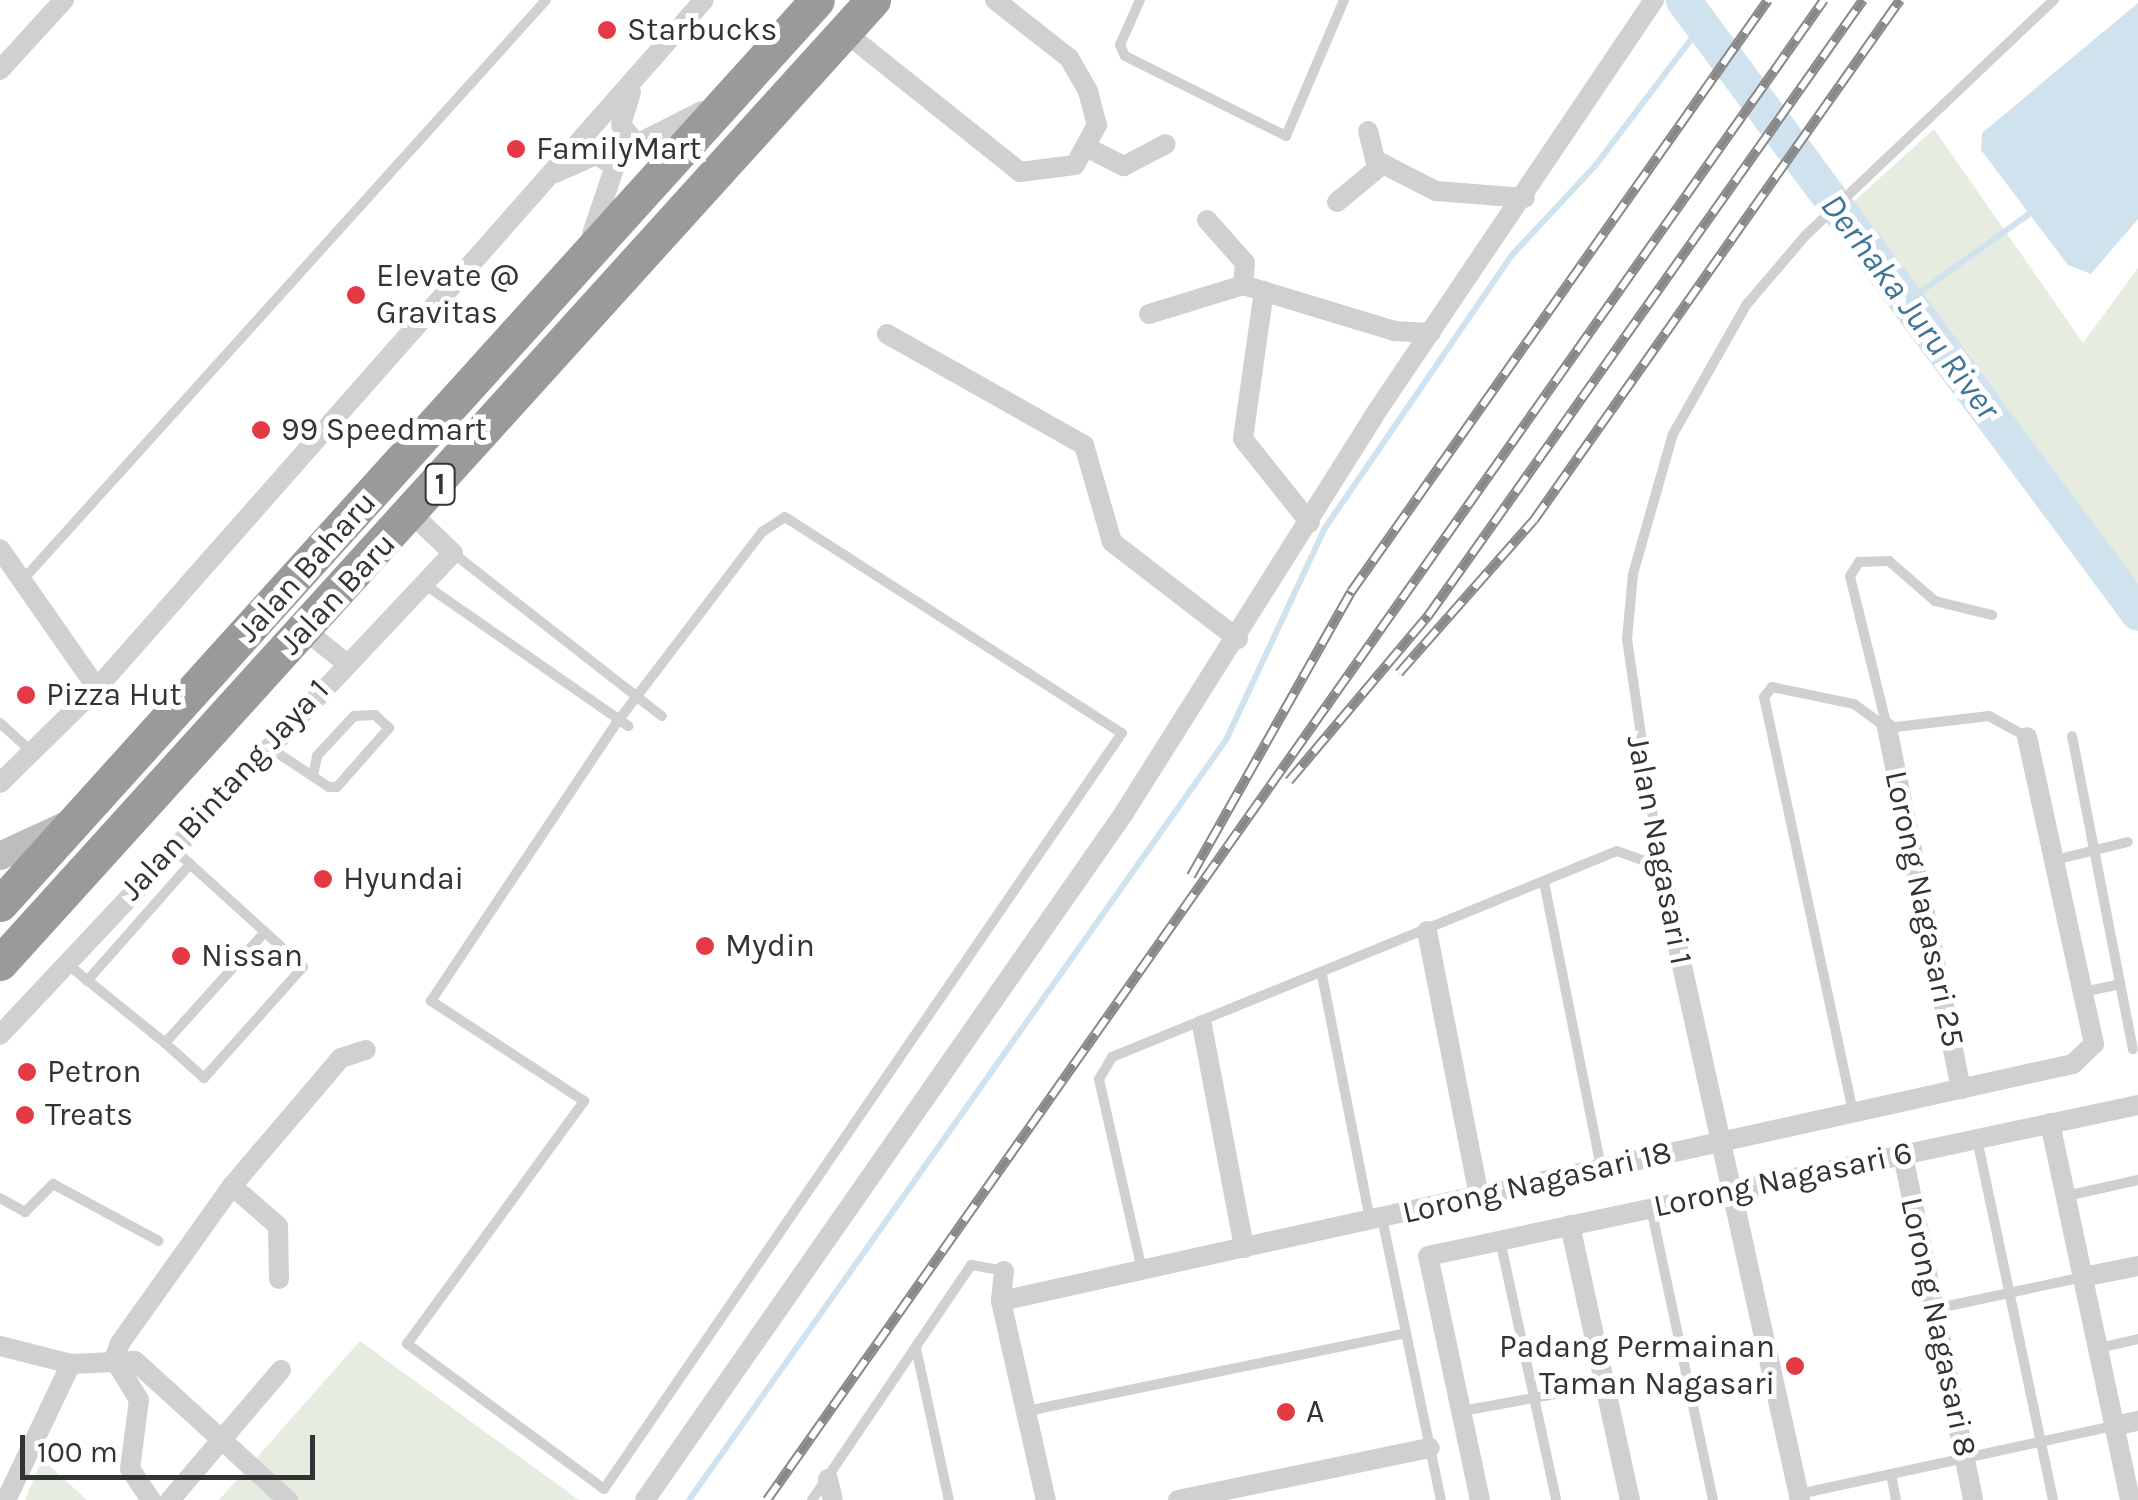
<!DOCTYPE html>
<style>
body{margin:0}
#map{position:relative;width:2138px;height:1500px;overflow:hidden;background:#fff;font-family:Karla,sans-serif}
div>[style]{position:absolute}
.green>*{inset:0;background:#e6ecdf}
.water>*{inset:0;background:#cfe2ee}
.stream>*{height:6px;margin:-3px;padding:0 3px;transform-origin:3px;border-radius:3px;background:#cfe2ee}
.river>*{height:35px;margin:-17.5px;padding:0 17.5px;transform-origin:17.5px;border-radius:17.5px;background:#cfe2ee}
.lane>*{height:10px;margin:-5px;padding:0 5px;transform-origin:5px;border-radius:5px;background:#d0d0d0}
.street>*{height:20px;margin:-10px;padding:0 10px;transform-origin:10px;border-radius:10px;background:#d0d0d0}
.secondary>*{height:28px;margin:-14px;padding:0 14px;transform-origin:14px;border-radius:14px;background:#bdbdbd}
.highway>*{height:35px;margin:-17.5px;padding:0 17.5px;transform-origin:17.5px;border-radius:17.5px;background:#9a9a9a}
.rail>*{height:10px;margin-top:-5px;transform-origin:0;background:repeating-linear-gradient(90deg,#fff 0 19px,#888 0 38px);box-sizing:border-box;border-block:2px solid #888}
.dots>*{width:28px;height:28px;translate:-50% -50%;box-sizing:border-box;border:5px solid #fff;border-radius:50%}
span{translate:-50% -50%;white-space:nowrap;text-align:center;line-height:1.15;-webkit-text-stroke:10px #fff;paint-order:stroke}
.shield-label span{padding:2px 8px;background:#fff;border:2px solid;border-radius:8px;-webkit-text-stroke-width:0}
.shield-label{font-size:30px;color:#333;font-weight:700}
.poi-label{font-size:32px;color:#333}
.left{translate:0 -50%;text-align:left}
.right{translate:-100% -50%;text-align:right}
.street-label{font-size:32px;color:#333}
.water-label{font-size:35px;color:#3f7597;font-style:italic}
.scale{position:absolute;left:20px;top:1435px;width:295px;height:45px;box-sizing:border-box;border:5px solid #333;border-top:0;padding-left:12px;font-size:30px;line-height:35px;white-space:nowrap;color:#333;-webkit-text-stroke:8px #fff;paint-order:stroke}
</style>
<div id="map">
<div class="green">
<div style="clip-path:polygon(1934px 129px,2083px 343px,2138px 268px,2138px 602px,1851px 204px)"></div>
<div style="clip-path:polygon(360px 1341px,579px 1500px,219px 1500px)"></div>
<div style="clip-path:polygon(42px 1459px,87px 1500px,25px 1500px)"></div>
</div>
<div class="water">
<div style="clip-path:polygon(2138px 3px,2138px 219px,2091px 274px,2068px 265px,1981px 150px,1982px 133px)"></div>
</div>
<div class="stream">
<div style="left:1909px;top:300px;width:156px;rotate:-35.6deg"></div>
<div style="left:689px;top:1500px;width:931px;rotate:-54.76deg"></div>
<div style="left:1226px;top:740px;width:234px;rotate:-65deg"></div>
<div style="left:1325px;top:528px;width:331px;rotate:-55.6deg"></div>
<div style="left:1512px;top:255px;width:122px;rotate:-47deg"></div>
<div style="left:1595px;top:166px;width:172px;rotate:-52.8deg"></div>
</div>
<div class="river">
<div style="left:1683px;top:0;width:763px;rotate:53.42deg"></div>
</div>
<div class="lane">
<div style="left:1140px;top:0;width:49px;rotate:114deg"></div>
<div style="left:1120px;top:45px;width:12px;rotate:66deg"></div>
<div style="left:1125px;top:56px;width:180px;rotate:26.4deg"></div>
<div style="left:1286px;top:136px;width:148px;rotate:-66.9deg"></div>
<div style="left:785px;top:517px;width:400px;rotate:32.7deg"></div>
<div style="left:1122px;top:733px;width:916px;rotate:124.42deg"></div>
<div style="left:604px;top:1489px;width:245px;rotate:-143.6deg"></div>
<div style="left:407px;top:1344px;width:301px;rotate:-53.9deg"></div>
<div style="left:584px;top:1101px;width:183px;rotate:-146.8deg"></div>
<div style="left:431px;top:1001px;width:337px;rotate:-56.3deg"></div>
<div style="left:618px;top:721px;width:238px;rotate:-52.7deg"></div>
<div style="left:762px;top:532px;width:27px;rotate:-33deg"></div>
<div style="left:453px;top:553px;width:265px;rotate:38deg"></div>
<div style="left:20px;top:583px;width:785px;rotate:-47.94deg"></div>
<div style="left:424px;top:584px;width:249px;rotate:34.8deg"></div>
<div style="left:0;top:723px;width:43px;rotate:42.2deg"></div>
<div style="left:1887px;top:727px;width:155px;rotate:-103.8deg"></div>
<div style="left:1850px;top:576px;width:17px;rotate:-57deg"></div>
<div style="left:1859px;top:562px;width:30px;rotate:-2deg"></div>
<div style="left:1889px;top:561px;width:61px;rotate:41deg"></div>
<div style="left:1935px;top:601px;width:59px;rotate:13.8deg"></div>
<div style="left:2072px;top:736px;width:319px;rotate:79deg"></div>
<div style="left:267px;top:746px;width:74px;rotate:33.5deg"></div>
<div style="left:329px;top:787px;width:8px"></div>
<div style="left:337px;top:787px;width:79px;rotate:-48.6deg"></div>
<div style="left:389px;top:728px;width:19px;rotate:-137deg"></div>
<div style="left:375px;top:715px;width:21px;rotate:177deg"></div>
<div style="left:354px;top:716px;width:54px;rotate:132.8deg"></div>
<div style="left:317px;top:756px;width:20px;rotate:101deg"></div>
<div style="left:175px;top:850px;width:21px;rotate:43deg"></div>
<div style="left:190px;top:864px;width:101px;rotate:42.2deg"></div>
<div style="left:265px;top:932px;width:52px;rotate:42.6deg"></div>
<div style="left:303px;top:967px;width:149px;rotate:131.7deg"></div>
<div style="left:204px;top:1078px;width:52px;rotate:-138.1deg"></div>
<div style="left:165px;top:1043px;width:149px;rotate:-48deg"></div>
<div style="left:2055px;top:860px;width:75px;rotate:-13.9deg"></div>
<div style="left:1660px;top:865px;width:228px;rotate:-98.3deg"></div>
<div style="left:1627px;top:639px;width:65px;rotate:-84.7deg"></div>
<div style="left:1633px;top:574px;width:146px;rotate:-74.1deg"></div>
<div style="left:1673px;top:434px;width:150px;rotate:-60.4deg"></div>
<div style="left:1747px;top:304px;width:91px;rotate:-49.5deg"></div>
<div style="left:1806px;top:235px;width:342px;rotate:-43.5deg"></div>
<div style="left:1544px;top:882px;width:292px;rotate:78.7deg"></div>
<div style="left:66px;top:963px;width:127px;rotate:38.9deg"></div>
<div style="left:1322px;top:975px;width:249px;rotate:78.9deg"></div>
<div style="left:87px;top:981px;width:156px;rotate:-48.6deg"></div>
<div style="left:2083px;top:992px;width:38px;rotate:-12deg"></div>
<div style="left:1853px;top:1112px;width:424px;rotate:-102.1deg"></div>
<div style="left:1764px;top:697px;width:13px;rotate:-51deg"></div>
<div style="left:1772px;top:687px;width:84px;rotate:11.7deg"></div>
<div style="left:1854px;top:704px;width:41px;rotate:36deg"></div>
<div style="left:1887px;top:728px;width:103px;rotate:-6.7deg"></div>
<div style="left:1989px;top:716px;width:43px;rotate:28.9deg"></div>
<div style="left:1977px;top:1139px;width:369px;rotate:78.1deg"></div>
<div style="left:2066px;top:1196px;width:74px;rotate:-12.5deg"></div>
<div style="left:0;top:1198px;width:29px;rotate:29deg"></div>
<div style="left:25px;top:1212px;width:40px;rotate:-45deg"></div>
<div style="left:53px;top:1184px;width:120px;rotate:28.3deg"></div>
<div style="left:1651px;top:1208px;width:299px;rotate:78deg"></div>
<div style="left:1382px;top:1218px;width:288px;rotate:78.2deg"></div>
<div style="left:1500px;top:1240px;width:266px;rotate:77.8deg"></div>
<div style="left:1142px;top:1270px;width:196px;rotate:-102.7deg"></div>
<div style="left:1099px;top:1079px;width:26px;rotate:-59deg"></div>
<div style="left:1112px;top:1057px;width:545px;rotate:-22.19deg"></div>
<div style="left:1617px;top:851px;width:45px;rotate:19.7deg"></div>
<div style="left:1934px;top:1309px;width:152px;rotate:-12.1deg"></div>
<div style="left:916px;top:1348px;width:156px;rotate:77.8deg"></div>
<div style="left:2099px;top:1348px;width:40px;rotate:-13deg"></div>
<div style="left:1027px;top:1411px;width:387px;rotate:-11.6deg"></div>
<div style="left:1462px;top:1411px;width:145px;rotate:-10.3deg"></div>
<div style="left:1891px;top:1474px;width:26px;rotate:79deg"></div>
<div style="left:1799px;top:1494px;width:321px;rotate:-12.2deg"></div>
<div style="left:812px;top:1500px;width:284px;rotate:-55.9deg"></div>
<div style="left:971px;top:1265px;width:34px;rotate:10deg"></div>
</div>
<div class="street">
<div style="left:846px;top:33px;width:223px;rotate:38.6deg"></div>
<div style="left:1020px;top:172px;width:55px;rotate:-7.3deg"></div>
<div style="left:1075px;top:165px;width:46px;rotate:-61.2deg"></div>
<div style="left:1097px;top:125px;width:35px;rotate:-105deg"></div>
<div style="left:1088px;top:91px;width:38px;rotate:-120deg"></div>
<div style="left:1069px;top:58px;width:94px;rotate:-141.9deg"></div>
<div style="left:0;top:70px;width:95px;rotate:-47.6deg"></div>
<div style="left:631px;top:92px;width:34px;rotate:107deg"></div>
<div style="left:621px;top:125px;width:25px;rotate:50deg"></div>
<div style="left:637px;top:144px;width:73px;rotate:-26.9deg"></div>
<div style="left:1368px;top:131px;width:36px;rotate:76deg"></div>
<div style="left:1090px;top:149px;width:38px;rotate:27deg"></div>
<div style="left:1124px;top:166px;width:47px;rotate:-27.6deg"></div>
<div style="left:555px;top:173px;width:45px;rotate:-23.7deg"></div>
<div style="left:596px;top:155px;width:22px;rotate:30deg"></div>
<div style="left:615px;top:166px;width:72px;rotate:108.7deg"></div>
<div style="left:1337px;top:202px;width:60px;rotate:-39.6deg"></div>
<div style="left:1383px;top:164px;width:59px;rotate:27deg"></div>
<div style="left:1436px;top:191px;width:89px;rotate:4.5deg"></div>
<div style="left:1207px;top:220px;width:57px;rotate:48.5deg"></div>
<div style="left:1245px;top:263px;width:22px;rotate:95deg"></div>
<div style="left:1264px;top:291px;width:149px;rotate:98.1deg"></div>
<div style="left:1243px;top:439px;width:107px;rotate:51.4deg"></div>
<div style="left:1149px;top:314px;width:98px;rotate:-17.1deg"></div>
<div style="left:1243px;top:285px;width:158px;rotate:16.9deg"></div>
<div style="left:1394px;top:331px;width:37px;rotate:3deg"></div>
<div style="left:887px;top:334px;width:226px;rotate:29.4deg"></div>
<div style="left:1084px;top:445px;width:101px;rotate:73.9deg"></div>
<div style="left:1112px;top:542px;width:159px;rotate:37.6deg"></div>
<div style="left:0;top:549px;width:169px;rotate:55.1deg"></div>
<div style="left:305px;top:630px;width:53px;rotate:38.8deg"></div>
<div style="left:1887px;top:728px;width:369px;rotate:78.4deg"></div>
<div style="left:0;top:783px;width:136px;rotate:-44.4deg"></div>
<div style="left:97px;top:688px;width:917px;rotate:-48.58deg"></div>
<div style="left:1660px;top:866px;width:649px;rotate:77.55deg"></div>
<div style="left:1427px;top:931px;width:270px;rotate:78.9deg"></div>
<div style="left:1202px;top:1025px;width:227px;rotate:79.3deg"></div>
<div style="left:0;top:1035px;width:661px;rotate:-46.78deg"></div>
<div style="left:453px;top:553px;width:57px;rotate:-136.4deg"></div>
<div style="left:2050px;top:1123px;width:385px;rotate:78deg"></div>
<div style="left:1903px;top:1155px;width:352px;rotate:78.5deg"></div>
<div style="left:232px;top:1186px;width:61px;rotate:41deg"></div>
<div style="left:278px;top:1226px;width:53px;rotate:88.9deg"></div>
<div style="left:1570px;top:1225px;width:281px;rotate:77.7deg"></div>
<div style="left:1004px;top:1271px;width:30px;rotate:96deg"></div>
<div style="left:1001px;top:1301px;width:204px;rotate:77.3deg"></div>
<div style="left:2083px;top:1277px;width:56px;rotate:-11.3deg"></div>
<div style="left:1001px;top:1301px;width:1098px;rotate:-12.47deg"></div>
<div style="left:2073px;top:1064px;width:29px;rotate:-44deg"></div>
<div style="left:2094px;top:1044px;width:314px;rotate:-102.3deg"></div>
<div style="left:0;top:1346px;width:73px;rotate:14.2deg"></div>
<div style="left:71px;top:1364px;width:64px;rotate:-2.7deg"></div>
<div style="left:135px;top:1361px;width:207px;rotate:42.3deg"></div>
<div style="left:2114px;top:1426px;width:25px;rotate:-12deg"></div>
<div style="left:828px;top:1479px;width:22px;rotate:77deg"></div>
<div style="left:6px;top:1500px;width:151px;rotate:-64.5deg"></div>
<div style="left:151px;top:1500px;width:37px;rotate:-124deg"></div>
<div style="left:130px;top:1469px;width:70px;rotate:-82.6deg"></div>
<div style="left:139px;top:1400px;width:48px;rotate:-121.4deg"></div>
<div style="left:114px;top:1359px;width:17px;rotate:-69deg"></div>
<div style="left:120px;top:1343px;width:193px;rotate:-54.5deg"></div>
<div style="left:232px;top:1186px;width:168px;rotate:-49.6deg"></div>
<div style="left:341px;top:1058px;width:26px;rotate:-18deg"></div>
<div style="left:170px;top:1500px;width:171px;rotate:-49.5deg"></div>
<div style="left:645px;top:1500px;width:838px;rotate:-55.11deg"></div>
<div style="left:1124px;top:813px;width:468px;rotate:-57.8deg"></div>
<div style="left:1373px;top:417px;width:503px;rotate:-56.03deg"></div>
<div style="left:1178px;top:1500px;width:257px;rotate:-11.7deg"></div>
<div style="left:1480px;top:1500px;width:249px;rotate:-102deg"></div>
<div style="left:1428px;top:1256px;width:726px;rotate:-12.01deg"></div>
</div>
<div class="secondary">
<div style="left:0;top:856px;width:78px;rotate:-24.9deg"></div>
</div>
<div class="highway">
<div style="left:0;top:904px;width:1218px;rotate:-47.89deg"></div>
<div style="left:0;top:963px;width:1300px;rotate:-47.81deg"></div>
</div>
<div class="rail">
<div style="left:1399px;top:673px;width:204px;rotate:-48.6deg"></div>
<div style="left:1534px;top:520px;width:636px;rotate:-54.86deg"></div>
<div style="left:1289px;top:781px;width:216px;rotate:-49.9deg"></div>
<div style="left:1428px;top:616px;width:754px;rotate:-54.77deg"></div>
<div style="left:1191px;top:876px;width:326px;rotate:-60.6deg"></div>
<div style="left:1351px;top:592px;width:724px;rotate:-54.84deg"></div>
<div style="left:767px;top:1500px;width:1835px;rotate:-54.83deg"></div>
</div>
<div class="dots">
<div style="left:607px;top:30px;background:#e63946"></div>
<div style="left:516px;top:149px;background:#e63946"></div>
<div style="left:356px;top:295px;background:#e63946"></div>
<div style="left:261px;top:430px;background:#e63946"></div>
<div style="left:26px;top:695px;background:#e63946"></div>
<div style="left:323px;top:879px;background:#e63946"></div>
<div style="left:705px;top:946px;background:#e63946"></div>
<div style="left:181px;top:956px;background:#e63946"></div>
<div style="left:27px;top:1072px;background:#e63946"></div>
<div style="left:25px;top:1115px;background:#e63946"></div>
<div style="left:1795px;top:1366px;background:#e63946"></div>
<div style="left:1286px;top:1412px;background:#e63946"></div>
</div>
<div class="shield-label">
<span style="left:440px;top:484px">1</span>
</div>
<div class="poi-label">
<span class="left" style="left:627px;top:30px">Starbucks</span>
<span class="left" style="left:536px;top:149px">FamilyMart</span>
<span class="left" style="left:376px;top:295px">Elevate @<br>Gravitas</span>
<span class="left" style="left:281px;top:430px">99 Speedmart</span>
<span class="left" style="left:46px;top:695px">Pizza Hut</span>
<span class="left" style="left:343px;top:879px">Hyundai</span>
<span class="left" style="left:725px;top:946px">Mydin</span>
<span class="left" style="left:201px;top:956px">Nissan</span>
<span class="left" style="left:47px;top:1072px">Petron</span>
<span class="left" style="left:45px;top:1115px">Treats</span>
<span class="right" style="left:1775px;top:1366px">Padang Permainan<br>Taman Nagasari</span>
<span class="left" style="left:1306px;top:1412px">A</span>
</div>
<div class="street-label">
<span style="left:307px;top:567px;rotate:-48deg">Jalan Baharu</span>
<span style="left:338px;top:594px;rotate:-47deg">Jalan Baru</span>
<span style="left:225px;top:790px;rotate:-47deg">Jalan Bintang Jaya 1</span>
<span style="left:1659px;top:850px;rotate:79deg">Jalan Nagasari 1</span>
<span style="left:1924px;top:909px;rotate:78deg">Lorong Nagasari 25</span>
<span style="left:1783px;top:1180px;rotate:-12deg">Lorong Nagasari 6</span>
<span style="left:1537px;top:1183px;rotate:-13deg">Lorong Nagasari 18</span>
<span style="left:1938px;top:1327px;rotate:78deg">Lorong Nagasari 8</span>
</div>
<div class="water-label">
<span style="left:1910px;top:307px;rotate:53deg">Derhaka Juru River</span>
</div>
<div class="scale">100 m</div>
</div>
